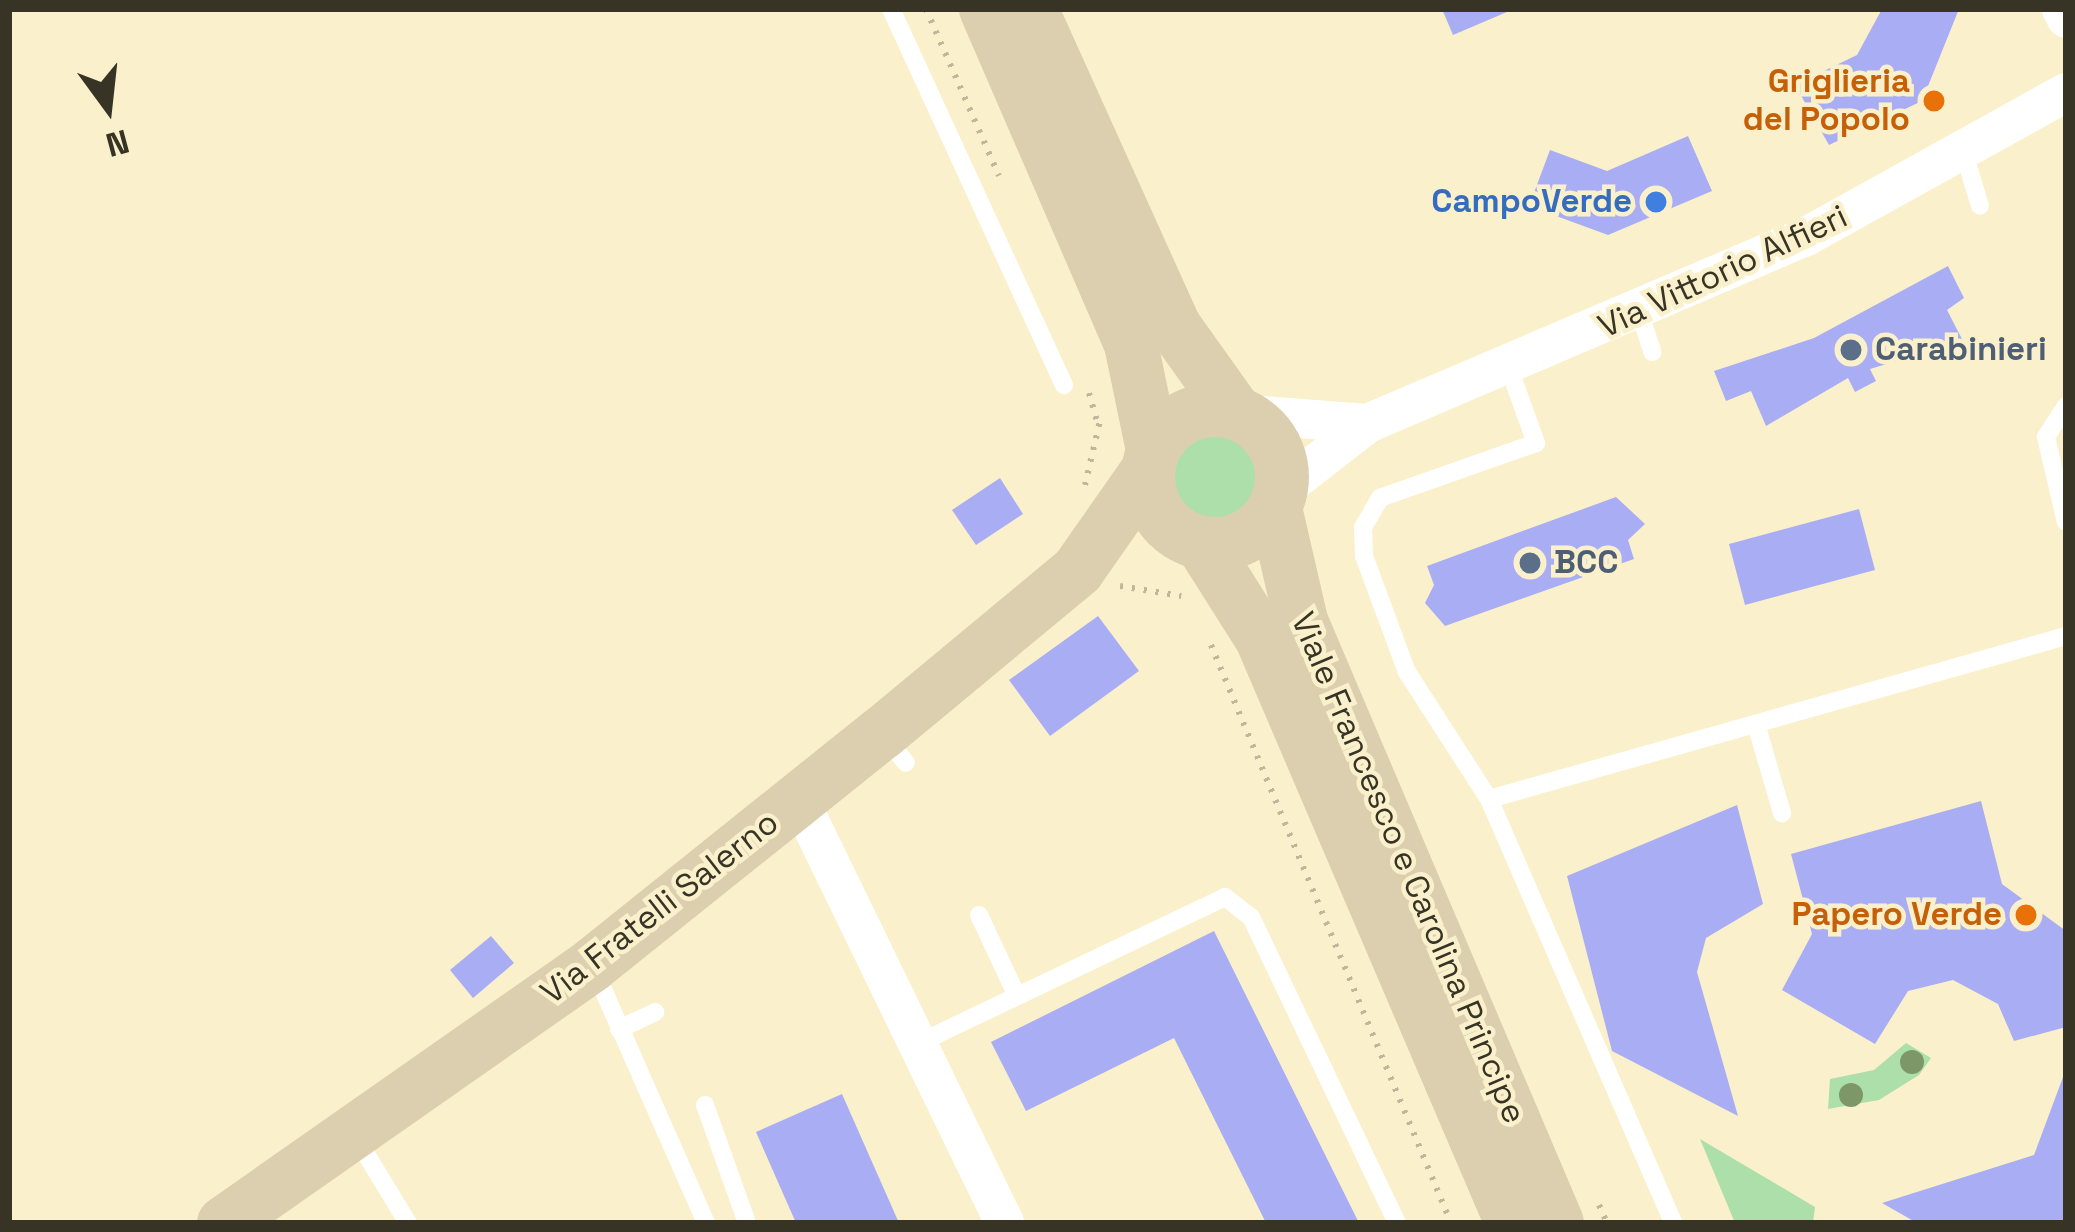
<!DOCTYPE html>
<style>
body{margin:0}
#map{position:relative;width:2075px;height:1232px;overflow:hidden;background:#faf1cc;font-family:"Space Grotesk",sans-serif}
div>[style]{position:absolute}
.green>*{inset:0;background:#addfaa}
.round{border-radius:50%}
.building>*{inset:0;background:#a9adf3}
.path>*{height:6px;margin-top:-3px;transform-origin:0;background:repeating-linear-gradient(90deg,#beb799 0 3px,transparent 0 12px)}
.lane>*{height:18px;margin:-9px;padding:0 9px;transform-origin:9px;border-radius:9px;background:#fff}
.street>*{height:39px;margin:-19.5px;padding:0 19.5px;transform-origin:19.5px;border-radius:19.5px;background:#fff}
.secondary>*{height:54px;margin:-27px;padding:0 27px;transform-origin:27px;border-radius:27px;background:#dccfaf}
.secondary>.ring{margin:-27px;padding:0;box-sizing:content-box;background:none;border:54px solid #dccfaf;border-radius:50%}
.trees>*{width:24px;height:24px;margin:-12px;border-radius:50%;background:#7d9768}
.dots>*{width:33px;height:33px;translate:-50% -50%;box-sizing:border-box;border:6px solid #faf1cc;border-radius:50%}
span{translate:-50% -50%;white-space:nowrap;text-align:center;line-height:1.15;-webkit-text-stroke:9px #faf1cc;paint-order:stroke}
.food-label{font-size:33px;color:#c56008;font-weight:700}
.right{translate:-100% -50%;text-align:right}
.shop-label{font-size:33px;color:#366cbe;font-weight:700}
.street-label{font-size:33px;color:#373425}
.service-label{font-size:33px;color:#4e5e75;font-weight:700}
.left{translate:0 -50%;text-align:left}
.frame{position:absolute;inset:0;border:12px solid #373425;pointer-events:none}
.north{position:absolute;left:48px;top:48px;width:120px;height:120px;-webkit-text-stroke:9px #faf1cc;paint-order:stroke;rotate:165deg;font-size:33px;font-weight:700;line-height:48px;text-align:center;color:#373425}
.north::after{content:'';display:block;margin:auto;width:42px;height:54px;background:#373425;clip-path:polygon(50% 0,100% 100%,50% 72%,0 100%)}
</style>
<div id="map">
<div class="green">
<div class="round" style="left:1169px;top:431px;width:100px;height:100px"></div>
<div style="clip-path:polygon(1906px 1043px,1931px 1058px,1919px 1075px,1879px 1100px,1828px 1109px,1830px 1079px,1874px 1070px)"></div>
<div style="clip-path:polygon(1700px 1139px,1815px 1207px,1813px 1223px,1735px 1223px)"></div>
</div>
<div class="building">
<div style="clip-path:polygon(1442px 9px,1514px 9px,1453px 35px)"></div>
<div style="clip-path:polygon(1882px 9px,1959px 9px,1922px 101px,1829px 145px,1795px 85px,1857px 55px)"></div>
<div style="clip-path:polygon(1688px 136px,1712px 191px,1608px 235px,1529px 206px,1550px 150px,1607px 171px)"></div>
<div style="clip-path:polygon(1948px 266px,1964px 298px,1947px 310px,1963px 341px,1870px 369px,1876px 381px,1855px 392px,1848px 378px,1766px 426px,1751px 391px,1726px 401px,1714px 371px,1814px 338px)"></div>
<div style="clip-path:polygon(1000px 478px,1023px 514px,976px 545px,952px 510px)"></div>
<div style="clip-path:polygon(1616px 497px,1645px 524px,1628px 540px,1634px 559px,1445px 626px,1425px 603px,1434px 585px,1427px 566px)"></div>
<div style="clip-path:polygon(1859px 509px,1875px 570px,1745px 605px,1729px 544px)"></div>
<div style="clip-path:polygon(1098px 616px,1139px 671px,1050px 736px,1009px 680px)"></div>
<div style="clip-path:polygon(1981px 801px,2002px 884px,2066px 931px,2066px 1027px,2014px 1041px,1998px 1004px,1953px 980px,1908px 991px,1875px 1044px,1782px 990px,1812px 934px,1791px 854px)"></div>
<div style="clip-path:polygon(1737px 805px,1763px 904px,1706px 938px,1697px 972px,1738px 1116px,1612px 1051px,1567px 876px)"></div>
<div style="clip-path:polygon(1214px 931px,1359px 1223px,1266px 1223px,1174px 1038px,1026px 1111px,991px 1042px)"></div>
<div style="clip-path:polygon(491px 936px,514px 963px,473px 998px,450px 970px)"></div>
<div style="clip-path:polygon(2066px 1069px,2066px 1223px,1917px 1223px,1882px 1203px,2034px 1155px)"></div>
<div style="clip-path:polygon(842px 1094px,899px 1223px,796px 1223px,756px 1132px)"></div>
</div>
<div class="path">
<div style="left:926px;top:9px;width:182px;rotate:66.4deg"></div>
<div style="left:1089px;top:393px;width:29px;rotate:74deg"></div>
<div style="left:1085px;top:485px;width:71px;rotate:-76.9deg"></div>
<div style="left:1120px;top:586px;width:62px;rotate:9.3deg"></div>
<div style="left:1211px;top:645px;width:626px;rotate:67.45deg"></div>
<div style="left:1599px;top:1205px;width:20px;rotate:66deg"></div>
</div>
<div class="lane">
<div style="left:891px;top:9px;width:414px;rotate:65.3deg"></div>
<div style="left:1964px;top:153px;width:55px;rotate:73.2deg"></div>
<div style="left:1640px;top:314px;width:40px;rotate:72deg"></div>
<div style="left:1509px;top:368px;width:80px;rotate:70.2deg"></div>
<div style="left:1536px;top:443px;width:165px;rotate:160.6deg"></div>
<div style="left:1380px;top:498px;width:34px;rotate:120deg"></div>
<div style="left:1363px;top:527px;width:29px;rotate:88deg"></div>
<div style="left:1364px;top:556px;width:124px;rotate:69.7deg"></div>
<div style="left:1407px;top:672px;width:151px;rotate:57.2deg"></div>
<div style="left:1489px;top:799px;width:462px;rotate:66.5deg"></div>
<div style="left:2066px;top:406px;width:37px;rotate:123deg"></div>
<div style="left:2046px;top:437px;width:87px;rotate:76.8deg"></div>
<div style="left:1756px;top:724px;width:93px;rotate:73.7deg"></div>
<div style="left:885px;top:737px;width:33px;rotate:51deg"></div>
<div style="left:1489px;top:799px;width:600px;rotate:-15.77deg"></div>
<div style="left:979px;top:915px;width:87px;rotate:64.9deg"></div>
<div style="left:594px;top:969px;width:278px;rotate:66.2deg"></div>
<div style="left:619px;top:1029px;width:40px;rotate:-25deg"></div>
<div style="left:919px;top:1043px;width:339px;rotate:-25.5deg"></div>
<div style="left:1225px;top:897px;width:33px;rotate:38deg"></div>
<div style="left:1251px;top:917px;width:339px;rotate:64.5deg"></div>
<div style="left:705px;top:1105px;width:125px;rotate:70.4deg"></div>
<div style="left:355px;top:1136px;width:102px;rotate:58.7deg"></div>
</div>
<div class="street">
<div style="left:2061px;top:9px;width:10px;rotate:61deg"></div>
<div style="left:1236px;top:413px;width:131px;rotate:4.4deg"></div>
<div style="left:1282px;top:489px;width:108px;rotate:-37.8deg"></div>
<div style="left:1367px;top:423px;width:475px;rotate:-23.1deg"></div>
<div style="left:1804px;top:237px;width:299px;rotate:-29deg"></div>
<div style="left:799px;top:800px;width:470px;rotate:64.1deg"></div>
</div>
<div class="secondary">
<div style="left:986px;top:9px;width:365px;rotate:66.6deg"></div>
<div style="left:1131px;top:344px;width:108px;rotate:78.3deg"></div>
<div style="left:1031px;top:9px;width:348px;rotate:65.7deg"></div>
<div style="left:1174px;top:326px;width:107px;rotate:54.5deg"></div>
<div class="ring" style="left:1148px;top:410px;width:80px;height:80px"></div>
<div style="left:1275px;top:508px;width:116px;rotate:77deg"></div>
<div style="left:1301px;top:621px;width:654px;rotate:66.96deg"></div>
<div style="left:1202px;top:544px;width:112px;rotate:57.7deg"></div>
<div style="left:1262px;top:639px;width:635px;rotate:66.83deg"></div>
<div style="left:224px;top:1223px;width:449px;rotate:-35deg"></div>
<div style="left:592px;top:965px;width:371px;rotate:-38.7deg"></div>
<div style="left:882px;top:733px;width:255px;rotate:-39.7deg"></div>
<div style="left:1078px;top:570px;width:122px;rotate:-55deg"></div>
</div>
<div class="trees">
<div style="left:1912px;top:1062px"></div>
<div style="left:1851px;top:1095px"></div>
</div>
<div class="dots">
<div style="left:1934px;top:101px;background:#e8710a"></div>
<div style="left:1656px;top:202px;background:#3f7fe0"></div>
<div style="left:1851px;top:350px;background:#5c6f8a"></div>
<div style="left:1530px;top:563px;background:#5c6f8a"></div>
<div style="left:2026px;top:915px;background:#e8710a"></div>
</div>
<div class="food-label">
<span class="right" style="left:1910px;top:101px">Griglieria<br>del Popolo</span>
<span class="right" style="left:2002px;top:915px">Papero Verde</span>
</div>
<div class="shop-label">
<span class="right" style="left:1632px;top:202px">CampoVerde</span>
</div>
<div class="street-label">
<span style="left:1723px;top:272px;rotate:-25deg">Via Vittorio Alfieri</span>
<span style="left:1408px;top:868px;rotate:67deg">Viale Francesco e Carolina Principe</span>
<span style="left:660px;top:908px;rotate:-38deg">Via Fratelli Salerno</span>
</div>
<div class="service-label">
<span class="left" style="left:1875px;top:350px">Carabinieri</span>
<span class="left" style="left:1554px;top:563px">BCC</span>
</div>
<div class="frame"></div>
<div class="north">N</div>
</div>
